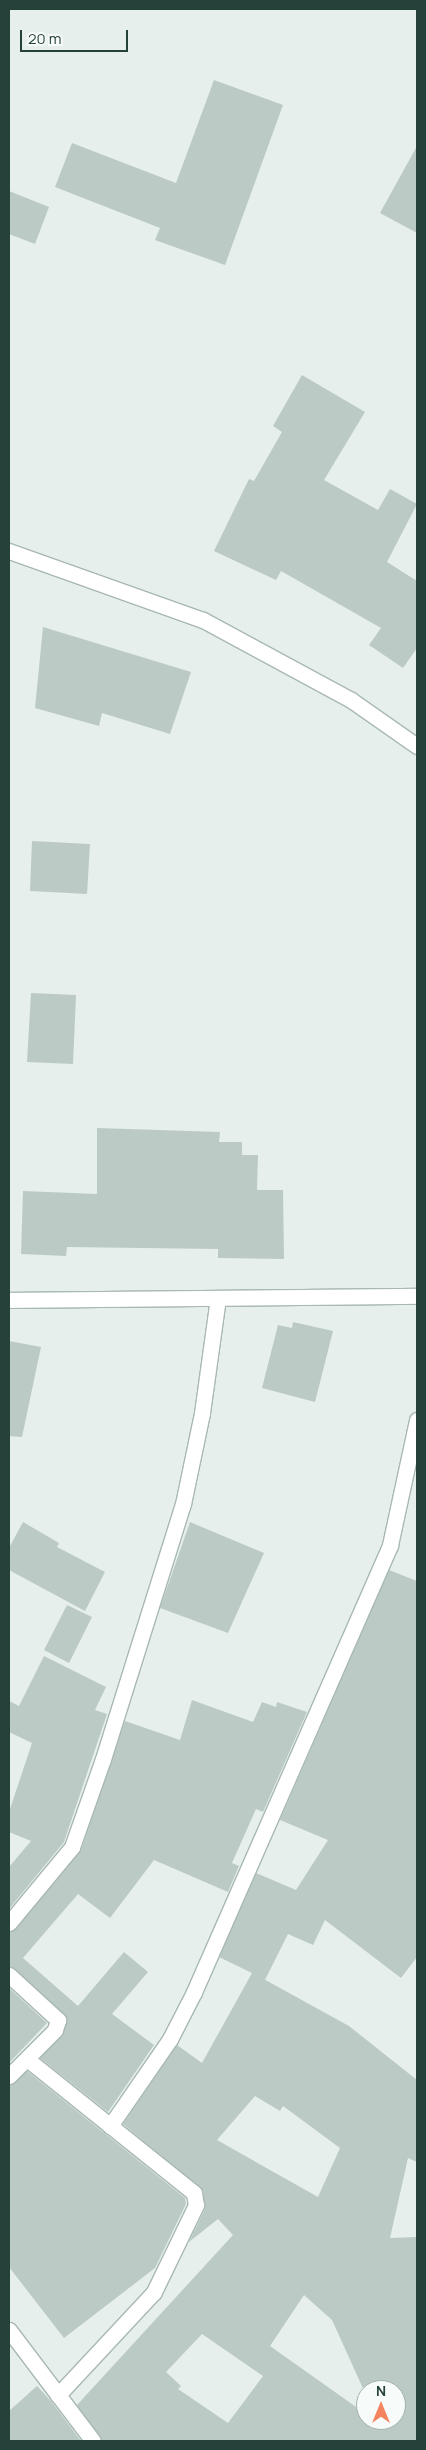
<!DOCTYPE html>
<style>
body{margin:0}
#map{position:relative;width:426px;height:2450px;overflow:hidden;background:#e6efeb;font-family:Manrope,sans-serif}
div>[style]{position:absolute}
.building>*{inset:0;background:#bbcac4}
.roads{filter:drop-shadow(1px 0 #a8b8b2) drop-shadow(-1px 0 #a8b8b2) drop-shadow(0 1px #a8b8b2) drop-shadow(0 -1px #a8b8b2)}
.minor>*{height:15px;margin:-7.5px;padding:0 7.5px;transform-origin:7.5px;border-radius:7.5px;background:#fff}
span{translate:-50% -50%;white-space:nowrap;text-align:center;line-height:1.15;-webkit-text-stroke:4.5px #f7fbf9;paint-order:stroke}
.frame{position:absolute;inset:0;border:10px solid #24423a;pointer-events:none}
.north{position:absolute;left:356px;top:2380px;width:50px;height:50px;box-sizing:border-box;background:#f7fbf9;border:1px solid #a3b1ad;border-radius:50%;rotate:0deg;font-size:14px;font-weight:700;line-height:20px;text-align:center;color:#24423a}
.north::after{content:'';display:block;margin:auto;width:18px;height:22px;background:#f4845f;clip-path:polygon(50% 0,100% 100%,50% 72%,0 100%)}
.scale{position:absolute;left:20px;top:30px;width:108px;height:22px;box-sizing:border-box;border:2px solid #24423a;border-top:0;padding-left:6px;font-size:15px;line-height:18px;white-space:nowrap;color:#24423a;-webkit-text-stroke:4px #f7fbf9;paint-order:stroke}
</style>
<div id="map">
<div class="building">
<div style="clip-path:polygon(214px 80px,283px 105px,225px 265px,155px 240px,160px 228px,55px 187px,72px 143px,176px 183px)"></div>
<div style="clip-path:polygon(417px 146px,417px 233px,380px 213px)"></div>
<div style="clip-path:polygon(9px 191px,49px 207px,35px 244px,9px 234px)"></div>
<div style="clip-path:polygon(302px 375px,365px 412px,324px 480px,378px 510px,390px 489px,417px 504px,387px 562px,417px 581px,417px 648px,403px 668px,369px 645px,381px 628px,281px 571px,276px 580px,214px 551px,249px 479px,254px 481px,282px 432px,273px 426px)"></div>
<div style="clip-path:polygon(43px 627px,191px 672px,170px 734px,102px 713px,99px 726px,35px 708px)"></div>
<div style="clip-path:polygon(32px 841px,90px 844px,87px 894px,30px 891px)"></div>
<div style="clip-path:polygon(31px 993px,76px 995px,73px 1064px,27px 1062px)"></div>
<div style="clip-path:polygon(97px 1128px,220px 1132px,219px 1142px,242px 1142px,242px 1155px,258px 1155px,257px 1190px,283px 1190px,284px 1259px,218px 1258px,218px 1249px,67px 1247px,66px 1256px,21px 1254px,23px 1191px,97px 1194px)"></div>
<div style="clip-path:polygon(293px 1322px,333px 1331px,315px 1402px,262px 1388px,278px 1325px,292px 1328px)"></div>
<div style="clip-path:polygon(9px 1341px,41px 1347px,22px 1437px,9px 1436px)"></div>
<div style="clip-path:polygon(23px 1522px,59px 1543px,57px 1547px,105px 1572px,85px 1611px,9px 1570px,9px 1548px)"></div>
<div style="clip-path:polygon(190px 1522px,264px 1553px,228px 1633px,160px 1608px)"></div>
<div style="clip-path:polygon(evenodd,389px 1570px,417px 1581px,417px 1957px,401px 1978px,325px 1920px,313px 1945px,288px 1934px,265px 1980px,260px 1977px,349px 2026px,417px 2080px,417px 2162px,408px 2158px,390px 2238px,417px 2237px,417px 2441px,102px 2441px,77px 2405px,233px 2235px,218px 2219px,189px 2242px,205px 2209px,203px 2191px,123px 2124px,177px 2045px,202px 2063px,252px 1973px,219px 1957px,256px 1873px,296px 1890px,328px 1840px,280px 1820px,389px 1570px,255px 2096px,280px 2111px,283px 2106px,340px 2148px,318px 2197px,217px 2140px,255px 2096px,389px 1570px,304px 2295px,332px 2320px,366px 2395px,366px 2390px,396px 2390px,396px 2420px,366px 2420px,366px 2414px,270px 2346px,304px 2295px,389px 1570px,202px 2334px,263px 2376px,228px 2423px,178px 2389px,181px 2386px,166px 2372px,202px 2334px)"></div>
<div style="clip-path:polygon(67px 1605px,92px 1617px,69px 1663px,44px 1650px)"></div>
<div style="clip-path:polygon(44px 1656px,106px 1687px,95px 1710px,107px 1714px,64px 1842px,9px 1909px,9px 1867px,31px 1841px,9px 1832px,9px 1812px,32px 1743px,9px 1732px,9px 1701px,19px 1706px)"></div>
<div style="clip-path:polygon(192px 1700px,253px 1722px,262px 1702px,276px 1707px,277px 1702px,307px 1712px,263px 1812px,256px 1809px,232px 1863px,239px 1866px,228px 1892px,154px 1860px,110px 1918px,78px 1894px,23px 1958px,78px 2006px,124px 1952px,148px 1972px,112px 2014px,154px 2045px,108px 2112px,40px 2058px,62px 2036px,67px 2018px,9px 1966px,9px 1932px,81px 1850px,125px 1721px,180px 1740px)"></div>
<div style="clip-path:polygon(9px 1988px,47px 2023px,9px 2063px)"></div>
<div style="clip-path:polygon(27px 2071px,185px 2198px,186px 2204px,155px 2268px,64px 2338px,9px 2267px,9px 2085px)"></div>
<div style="clip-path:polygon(37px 2386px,51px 2401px,81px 2441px,9px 2441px,9px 2411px)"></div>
</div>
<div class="roads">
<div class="minor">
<div style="left:9px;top:551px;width:206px;rotate:19.6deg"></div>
<div style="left:203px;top:620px;width:168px;rotate:28.4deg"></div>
<div style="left:351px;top:700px;width:80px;rotate:34.9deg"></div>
<div style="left:9px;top:1300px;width:408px;rotate:-0.6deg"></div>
<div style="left:9px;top:1923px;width:99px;rotate:-50.3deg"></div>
<div style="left:72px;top:1847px;width:93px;rotate:-70.6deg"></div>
<div style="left:103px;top:1759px;width:267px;rotate:-72.6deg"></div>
<div style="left:183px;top:1504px;width:93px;rotate:-78.2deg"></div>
<div style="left:202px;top:1413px;width:116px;rotate:-82.1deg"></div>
<div style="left:9px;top:1975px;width:67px;rotate:42.6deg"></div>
<div style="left:58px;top:2020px;width:10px;rotate:107deg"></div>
<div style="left:55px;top:2030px;width:65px;rotate:135deg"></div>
<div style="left:27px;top:2059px;width:214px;rotate:38.7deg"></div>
<div style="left:194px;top:2193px;width:12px;rotate:81deg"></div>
<div style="left:196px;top:2205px;width:97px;rotate:115.8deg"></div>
<div style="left:154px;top:2292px;width:141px;rotate:133deg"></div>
<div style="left:110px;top:2126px;width:106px;rotate:-55.4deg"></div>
<div style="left:170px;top:2039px;width:53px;rotate:-62.9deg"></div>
<div style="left:194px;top:1992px;width:488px;rotate:-66.3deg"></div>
<div style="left:390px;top:1545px;width:128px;rotate:-77.8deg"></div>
<div style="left:9px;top:2330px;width:139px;rotate:52.9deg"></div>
</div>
</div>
<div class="frame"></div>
<div class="north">N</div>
<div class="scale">20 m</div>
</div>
